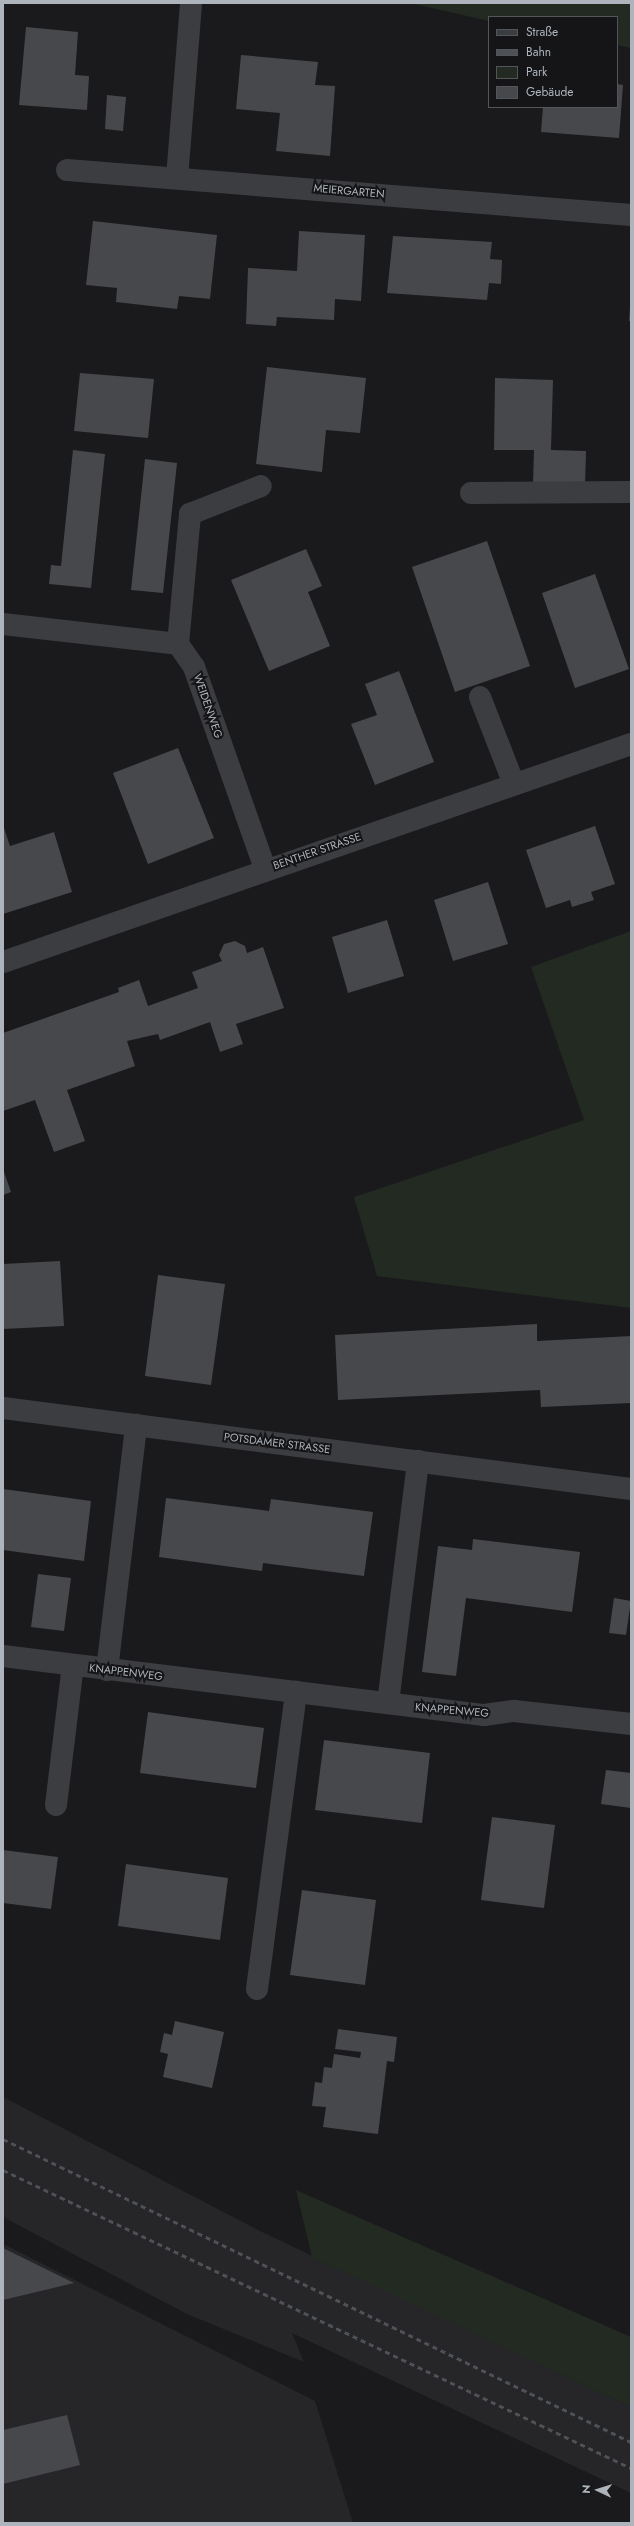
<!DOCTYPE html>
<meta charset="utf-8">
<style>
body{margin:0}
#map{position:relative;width:634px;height:2526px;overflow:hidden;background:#1a1a1c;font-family:Jost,sans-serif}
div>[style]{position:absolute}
.built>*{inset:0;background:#262629}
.green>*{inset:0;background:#222a22}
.building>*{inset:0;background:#47484c}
.minor>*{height:22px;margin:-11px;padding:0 11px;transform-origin:11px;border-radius:11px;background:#3b3d41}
.rail>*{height:3px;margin-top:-1.5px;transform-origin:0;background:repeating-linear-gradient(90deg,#4e5156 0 5px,transparent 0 9px)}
span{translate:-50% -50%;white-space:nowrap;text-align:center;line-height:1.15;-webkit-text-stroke:4px #151517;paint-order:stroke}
.street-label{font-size:11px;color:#adb4bb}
.frame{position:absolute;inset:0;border:4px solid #adb4bb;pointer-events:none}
.legend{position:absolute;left:488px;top:16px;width:130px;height:92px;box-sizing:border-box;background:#151517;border:1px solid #525559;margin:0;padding:5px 7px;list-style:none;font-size:12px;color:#adb4bb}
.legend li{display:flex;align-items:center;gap:8px;height:20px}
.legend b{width:20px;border:1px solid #525559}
.north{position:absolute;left:578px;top:2470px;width:40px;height:40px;-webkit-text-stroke:3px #151517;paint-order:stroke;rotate:274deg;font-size:11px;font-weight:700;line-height:16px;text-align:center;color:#adb4bb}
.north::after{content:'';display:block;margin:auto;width:14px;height:18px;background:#adb4bb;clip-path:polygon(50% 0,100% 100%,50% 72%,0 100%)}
</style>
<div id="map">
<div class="built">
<div style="clip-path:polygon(3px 2097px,260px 2231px,631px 2407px,631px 2493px,292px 2333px,304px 2362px,187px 2314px,3px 2217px)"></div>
<div style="clip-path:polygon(3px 2244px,315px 2401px,353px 2523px,3px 2523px)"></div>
</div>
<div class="green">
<div style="clip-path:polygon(410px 3px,631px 3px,631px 48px,617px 45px,617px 17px,489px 17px,489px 21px)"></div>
<div style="clip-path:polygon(631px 931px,631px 1308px,377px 1276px,354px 1197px,584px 1120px,531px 967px)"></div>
<div style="clip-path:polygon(296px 2190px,631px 2337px,631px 2407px,312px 2257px)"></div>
</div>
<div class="building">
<div style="clip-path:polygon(26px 27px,78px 32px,75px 75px,89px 76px,87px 110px,19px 105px)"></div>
<div style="clip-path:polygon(241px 55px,318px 62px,315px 85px,335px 86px,330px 156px,276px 151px,280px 113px,236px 109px)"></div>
<div style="clip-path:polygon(617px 84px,623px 85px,619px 138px,541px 132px,543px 107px,617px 107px)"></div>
<div style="clip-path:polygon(107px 95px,126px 97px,123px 131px,105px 129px)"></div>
<div style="clip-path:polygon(93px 221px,217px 235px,210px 299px,179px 296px,177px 309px,116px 302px,117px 288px,86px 285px)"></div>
<div style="clip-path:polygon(299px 231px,365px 235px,361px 301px,335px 299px,334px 320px,277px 317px,276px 326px,246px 324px,248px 268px,297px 271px)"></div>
<div style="clip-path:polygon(393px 236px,492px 242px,490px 259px,502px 260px,501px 284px,489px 283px,487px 300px,387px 293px)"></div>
<div style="clip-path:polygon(630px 307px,631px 307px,631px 321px,629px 321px)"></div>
<div style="clip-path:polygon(267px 367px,366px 378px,360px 433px,326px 430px,322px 472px,256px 464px)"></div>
<div style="clip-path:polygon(80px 373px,154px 379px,148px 438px,74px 431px)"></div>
<div style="clip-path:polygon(495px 378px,553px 380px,551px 450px,586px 451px,585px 485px,533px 484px,534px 450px,494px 450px)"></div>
<div style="clip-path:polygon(73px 450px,105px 454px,91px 588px,49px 584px,51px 565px,61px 566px)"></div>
<div style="clip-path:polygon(145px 459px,177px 463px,163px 593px,131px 590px)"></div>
<div style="clip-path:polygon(487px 541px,530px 666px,455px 692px,412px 567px)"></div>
<div style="clip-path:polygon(306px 549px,322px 586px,308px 592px,330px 646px,269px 671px,231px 580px)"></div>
<div style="clip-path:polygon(595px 574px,629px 669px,575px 688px,542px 593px)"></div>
<div style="clip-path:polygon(399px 671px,434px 762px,375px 785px,351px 724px,377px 715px,365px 684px)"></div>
<div style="clip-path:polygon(178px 748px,214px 838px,148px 864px,113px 773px)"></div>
<div style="clip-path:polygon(3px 825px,10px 846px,54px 832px,72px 892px,3px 914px)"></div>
<div style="clip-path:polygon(595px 826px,615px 884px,591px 892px,594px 900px,572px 907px,570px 900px,546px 908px,526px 850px)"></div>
<div style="clip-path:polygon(488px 882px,508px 944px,453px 961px,434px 900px)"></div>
<div style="clip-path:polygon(387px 920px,404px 976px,348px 993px,332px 937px)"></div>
<div style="clip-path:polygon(235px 941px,245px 946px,247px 953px,263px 947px,284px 1008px,236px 1024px,243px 1044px,220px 1052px,210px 1022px,160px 1040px,158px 1034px,127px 1041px,135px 1066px,67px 1090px,85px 1141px,54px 1152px,35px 1100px,3px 1111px,3px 1033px,119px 992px,118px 988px,139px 980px,148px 1006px,198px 988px,192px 972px,222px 961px,219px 955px,224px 944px)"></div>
<div style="clip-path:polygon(3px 1169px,11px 1192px,3px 1195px)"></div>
<div style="clip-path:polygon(60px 1261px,64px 1326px,3px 1329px,3px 1264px)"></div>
<div style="clip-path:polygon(158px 1275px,225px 1284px,211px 1385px,145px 1376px)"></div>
<div style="clip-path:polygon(537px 1324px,537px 1341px,631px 1336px,631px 1403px,541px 1407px,540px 1390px,338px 1400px,335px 1335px)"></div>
<div style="clip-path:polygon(3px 1489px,91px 1501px,84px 1561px,3px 1550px)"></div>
<div style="clip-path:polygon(166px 1498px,269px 1511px,271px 1499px,373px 1512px,364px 1576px,263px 1563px,262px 1571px,159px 1557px)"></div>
<div style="clip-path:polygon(473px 1539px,580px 1552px,572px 1612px,466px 1598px,456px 1676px,422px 1672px,438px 1546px,472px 1550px)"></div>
<div style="clip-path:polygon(38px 1574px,71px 1578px,64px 1631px,31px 1627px)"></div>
<div style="clip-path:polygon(614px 1598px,631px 1601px,626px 1635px,609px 1633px)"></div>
<div style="clip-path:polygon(148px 1712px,264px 1728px,256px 1788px,140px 1773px)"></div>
<div style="clip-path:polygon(324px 1740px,430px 1753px,422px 1823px,315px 1810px)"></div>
<div style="clip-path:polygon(606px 1770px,631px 1773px,631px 1808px,601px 1804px)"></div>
<div style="clip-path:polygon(492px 1817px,555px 1825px,544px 1908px,481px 1900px)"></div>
<div style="clip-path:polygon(3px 1850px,58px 1857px,51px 1909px,3px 1903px)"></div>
<div style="clip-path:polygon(126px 1864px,228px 1878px,220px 1940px,118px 1926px)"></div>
<div style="clip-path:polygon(302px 1890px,376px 1900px,365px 1985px,290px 1975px)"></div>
<div style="clip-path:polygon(175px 2021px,224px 2032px,212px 2088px,163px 2077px,168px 2054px,160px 2052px,164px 2033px,172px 2035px)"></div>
<div style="clip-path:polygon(338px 2029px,397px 2037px,394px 2062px,387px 2061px,378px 2134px,323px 2127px,326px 2107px,312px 2106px,315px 2082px,322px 2083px,324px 2067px,332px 2068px,334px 2054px,360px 2058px,361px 2052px,335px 2049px)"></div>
<div style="clip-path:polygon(3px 2248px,74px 2283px,3px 2300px)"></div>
<div style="clip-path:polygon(67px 2415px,80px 2465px,3px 2484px,3px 2430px)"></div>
</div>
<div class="minor">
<div style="left:67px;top:170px;width:566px;rotate:4.56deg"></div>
<div style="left:177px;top:178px;width:176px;rotate:-85.4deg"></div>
<div style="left:471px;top:493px;width:160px;rotate:-0.4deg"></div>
<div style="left:3px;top:624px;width:176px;rotate:6.5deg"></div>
<div style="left:178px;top:644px;width:28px;rotate:55deg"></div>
<div style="left:194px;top:667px;width:214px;rotate:70.6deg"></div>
<div style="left:178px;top:644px;width:131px;rotate:-84.7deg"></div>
<div style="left:190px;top:514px;width:76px;rotate:-21.5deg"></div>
<div style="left:480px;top:697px;width:93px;rotate:68.7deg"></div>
<div style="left:3px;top:962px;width:665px;rotate:-19.14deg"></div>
<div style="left:3px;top:1408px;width:633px;rotate:7.35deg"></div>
<div style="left:3px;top:1656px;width:485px;rotate:7deg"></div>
<div style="left:484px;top:1715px;width:30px;rotate:-8deg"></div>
<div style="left:514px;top:1711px;width:118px;rotate:6.3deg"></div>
<div style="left:107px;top:1670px;width:247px;rotate:-83.2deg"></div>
<div style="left:388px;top:1703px;width:244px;rotate:-82.9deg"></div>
<div style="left:56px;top:1805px;width:141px;rotate:-83.1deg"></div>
<div style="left:257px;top:1989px;width:300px;rotate:-82.5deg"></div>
</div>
<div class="rail">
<div style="left:3px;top:2139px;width:697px;rotate:25.76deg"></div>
<div style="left:3px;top:2170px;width:695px;rotate:25.39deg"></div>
</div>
<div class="street-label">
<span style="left:349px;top:191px;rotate:5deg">MEIERGARTEN</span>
<span style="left:208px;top:706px;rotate:71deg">WEIDENWEG</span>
<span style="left:317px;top:851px;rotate:-19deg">BENTHER STRASSE</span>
<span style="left:277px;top:1443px;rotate:7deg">POTSDAMER STRASSE</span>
<span style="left:126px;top:1672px;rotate:7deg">KNAPPENWEG</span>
<span style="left:452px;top:1710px;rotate:5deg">KNAPPENWEG</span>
</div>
<div class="frame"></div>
<ul class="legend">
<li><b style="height:5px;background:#3b3d41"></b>Straße</li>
<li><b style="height:5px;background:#4e5156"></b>Bahn</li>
<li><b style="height:11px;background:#222a22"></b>Park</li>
<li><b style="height:11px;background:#47484c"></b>Gebäude</li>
</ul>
<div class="north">N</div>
</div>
